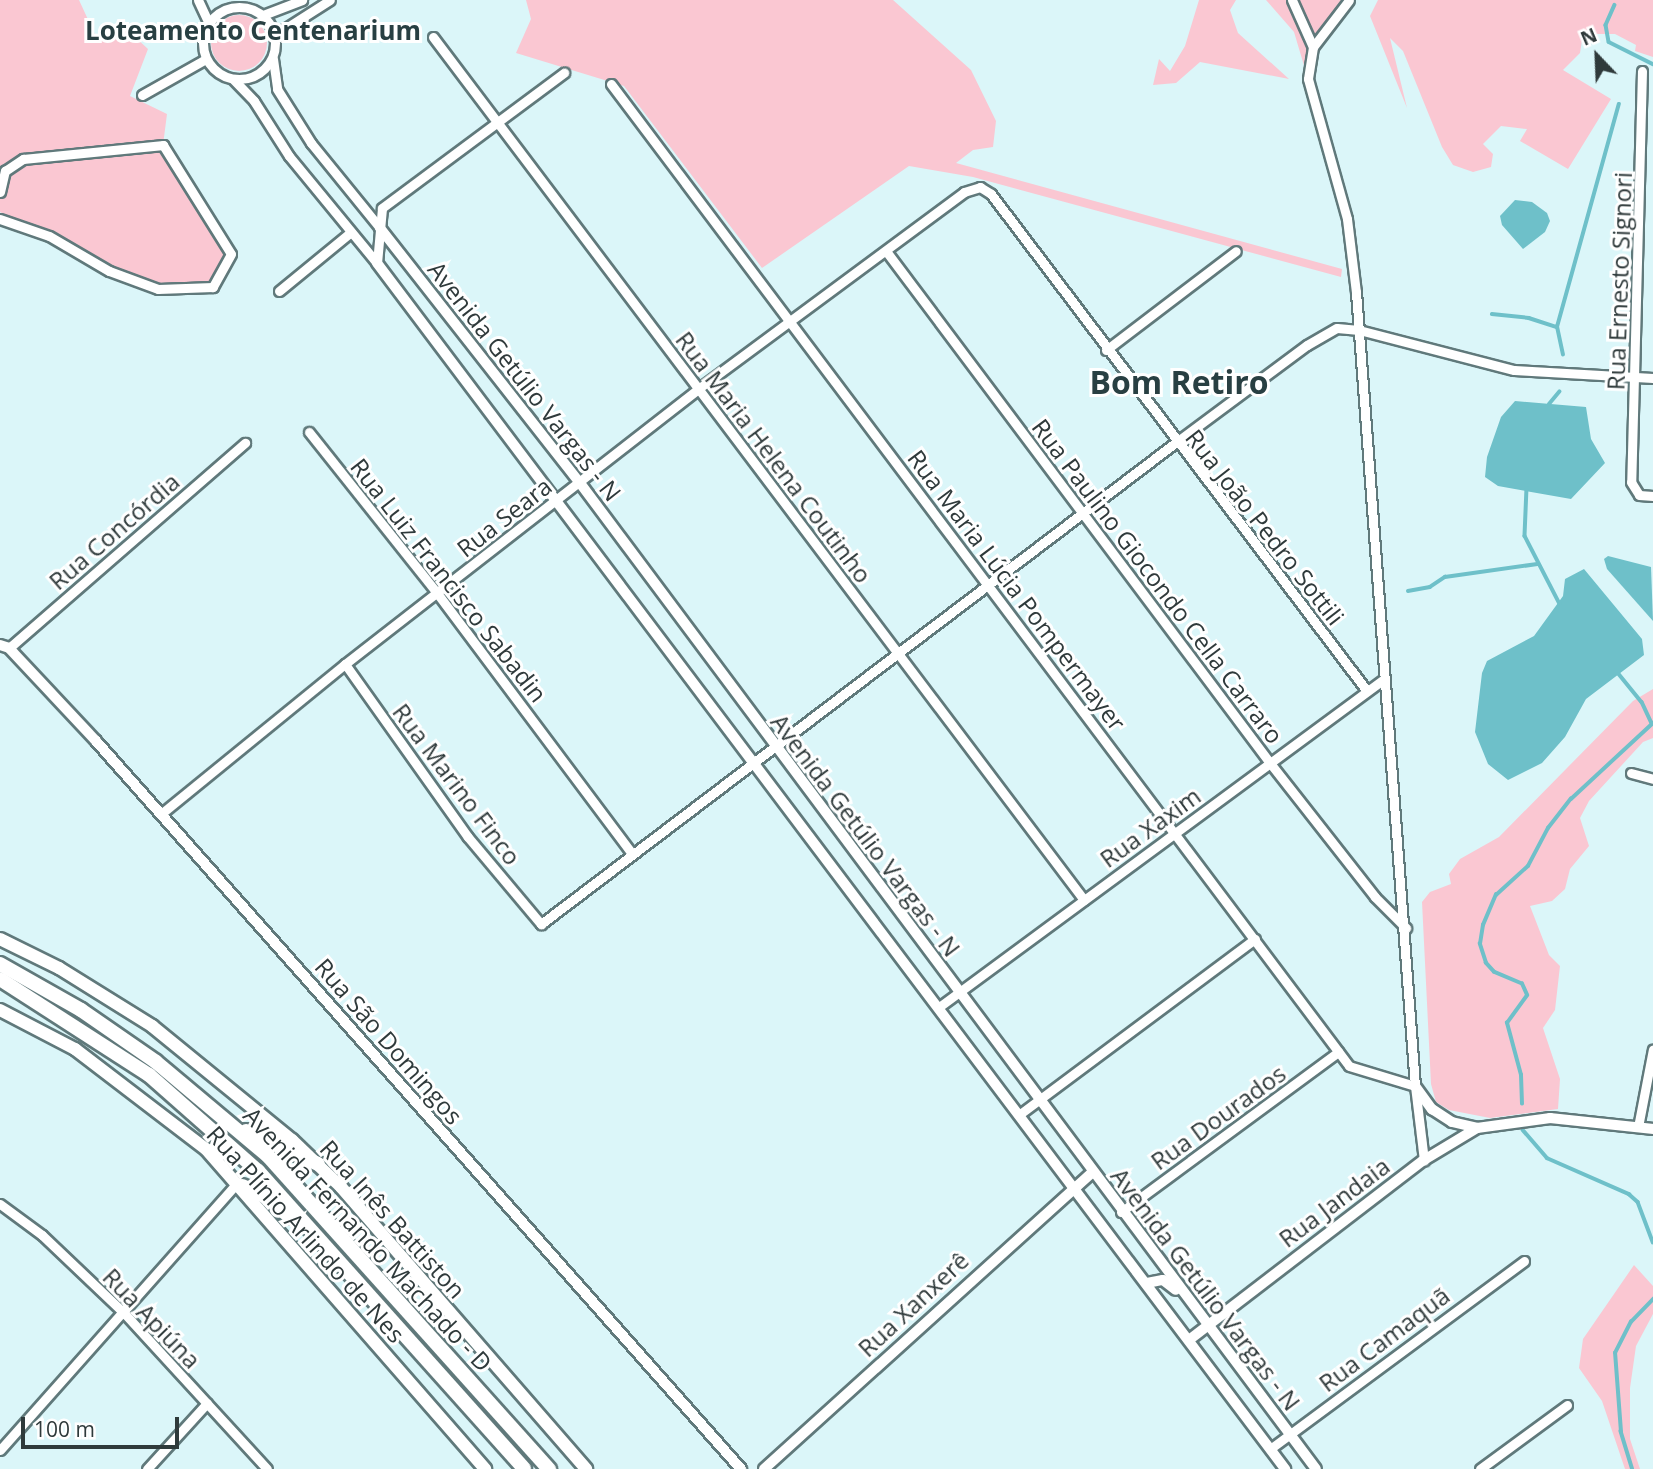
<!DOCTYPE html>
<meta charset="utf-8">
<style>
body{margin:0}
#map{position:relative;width:1653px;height:1469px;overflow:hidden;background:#dbf6f9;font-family:"Open Sans",sans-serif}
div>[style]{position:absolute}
.green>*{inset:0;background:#fac7d2}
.round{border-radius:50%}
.water>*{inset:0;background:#6ec0c9}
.stream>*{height:3.5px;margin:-1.75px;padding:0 1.75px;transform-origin:1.75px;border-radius:1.75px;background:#6ec0c9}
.roads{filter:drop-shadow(2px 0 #60797b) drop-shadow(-2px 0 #60797b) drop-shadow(0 2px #60797b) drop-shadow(0 -2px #60797b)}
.minor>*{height:9px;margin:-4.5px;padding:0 4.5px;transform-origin:4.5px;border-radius:4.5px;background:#fff}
.minor>.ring{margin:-4.5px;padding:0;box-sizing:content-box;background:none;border:9px solid #fff;border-radius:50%}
.tertiary>*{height:10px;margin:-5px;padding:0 5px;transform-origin:5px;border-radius:5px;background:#fff}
.secondary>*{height:12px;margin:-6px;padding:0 6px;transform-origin:6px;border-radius:6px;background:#fff}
.primary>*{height:14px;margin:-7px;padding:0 7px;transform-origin:7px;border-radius:7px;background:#fff}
span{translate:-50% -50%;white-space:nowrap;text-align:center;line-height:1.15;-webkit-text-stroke:6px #fff;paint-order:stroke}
.street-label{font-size:24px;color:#2f3a3b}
.neighbourhood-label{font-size:26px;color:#283f42;font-weight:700}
.district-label{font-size:32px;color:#283f42;font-weight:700}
.north{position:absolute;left:1562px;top:21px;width:70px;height:70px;-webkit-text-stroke:5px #fff;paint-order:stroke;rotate:337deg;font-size:19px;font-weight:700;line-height:28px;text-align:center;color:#2f3a3b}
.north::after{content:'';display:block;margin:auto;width:24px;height:32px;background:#2f3a3b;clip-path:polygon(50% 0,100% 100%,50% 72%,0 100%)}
.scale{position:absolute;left:21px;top:1417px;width:158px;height:32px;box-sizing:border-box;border:4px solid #2f3a3b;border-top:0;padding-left:9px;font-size:21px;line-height:24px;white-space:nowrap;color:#2f3a3b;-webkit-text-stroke:5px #fff;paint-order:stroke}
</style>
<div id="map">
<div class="green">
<div style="clip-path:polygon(0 0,79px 0,97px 39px,121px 24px,148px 49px,130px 96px,167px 114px,163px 145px,231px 254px,213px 287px,158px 289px,109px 271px,0 212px)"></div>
<div style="clip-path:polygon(526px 0,893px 0,971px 70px,996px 121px,993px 147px,973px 150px,956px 163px,1342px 269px,1341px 277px,973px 177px,909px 166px,762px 268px,624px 86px,516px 53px,531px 19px)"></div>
<div style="clip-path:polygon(1199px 0,1236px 0,1230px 10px,1238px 33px,1289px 79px,1200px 62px,1176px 83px,1153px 85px,1159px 59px,1170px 71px,1185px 46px)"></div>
<div style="clip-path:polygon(1266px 0,1349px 0,1313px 47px,1308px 79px,1294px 32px)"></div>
<div style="clip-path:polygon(1378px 0,1653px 0,1653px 57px,1635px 51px,1636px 45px,1615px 34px,1583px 34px,1580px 53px,1563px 70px,1611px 99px,1568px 169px,1520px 141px,1527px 129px,1501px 126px,1483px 144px,1493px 154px,1491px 167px,1473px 172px,1453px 165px,1442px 147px,1403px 51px,1390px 38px,1407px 108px,1370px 16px)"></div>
<div class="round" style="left:211px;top:15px;width:56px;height:56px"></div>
<div style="clip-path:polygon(1653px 689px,1653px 738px,1643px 742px,1589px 801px,1580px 818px,1589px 846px,1570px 869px,1565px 889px,1552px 901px,1530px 906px,1549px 955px,1560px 966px,1555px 1010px,1543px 1028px,1560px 1079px,1558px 1109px,1490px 1118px,1449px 1110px,1436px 1102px,1431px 1084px,1422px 902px,1430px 892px,1451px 884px,1449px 874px,1460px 859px,1499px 837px,1633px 701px)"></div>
<div style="clip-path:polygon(1634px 1265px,1653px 1286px,1653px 1314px,1636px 1346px,1630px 1388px,1630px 1439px,1640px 1469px,1625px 1469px,1602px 1401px,1579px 1368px,1583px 1339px)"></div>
</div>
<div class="water">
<div style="clip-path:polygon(1515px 200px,1532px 202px,1547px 213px,1550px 221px,1545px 232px,1523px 249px,1502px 225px,1500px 216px)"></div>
<div style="clip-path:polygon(1515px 401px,1586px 407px,1591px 439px,1605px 463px,1571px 499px,1498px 486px,1485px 477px,1487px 457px,1501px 417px)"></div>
<div style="clip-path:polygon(1608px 556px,1651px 567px,1653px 621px,1607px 569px,1604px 559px)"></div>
<div style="clip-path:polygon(1584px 569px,1642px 639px,1644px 655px,1586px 699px,1565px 737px,1542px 763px,1508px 780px,1488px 764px,1475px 732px,1482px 673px,1487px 661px,1534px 636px,1563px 596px,1565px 579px)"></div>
</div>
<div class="stream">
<div style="left:1615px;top:5px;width:22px;rotate:114deg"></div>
<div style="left:1606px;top:25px;width:17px;rotate:80deg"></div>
<div style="left:1609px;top:42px;width:49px;rotate:26.6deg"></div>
<div style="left:1492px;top:314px;width:37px;rotate:6deg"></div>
<div style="left:1529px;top:318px;width:29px;rotate:18deg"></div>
<div style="left:1563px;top:355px;width:29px;rotate:-102deg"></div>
<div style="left:1557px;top:327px;width:231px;rotate:-74.5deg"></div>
<div style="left:1549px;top:404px;width:16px;rotate:-50deg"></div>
<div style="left:1527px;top:488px;width:48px;rotate:92.4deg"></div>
<div style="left:1525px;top:536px;width:76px;rotate:62.8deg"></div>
<div style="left:1408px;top:591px;width:22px;rotate:-10deg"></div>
<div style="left:1430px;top:587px;width:18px;rotate:-34deg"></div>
<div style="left:1445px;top:577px;width:93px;rotate:-8deg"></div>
<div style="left:1619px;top:674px;width:36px;rotate:51deg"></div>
<div style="left:1642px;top:702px;width:23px;rotate:65deg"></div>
<div style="left:1522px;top:1104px;width:29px;rotate:-92deg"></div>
<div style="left:1521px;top:1075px;width:54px;rotate:-105.1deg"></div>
<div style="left:1507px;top:1023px;width:34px;rotate:-54deg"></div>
<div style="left:1527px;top:995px;width:12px;rotate:-114deg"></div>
<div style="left:1522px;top:984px;width:30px;rotate:-157deg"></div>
<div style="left:1494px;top:972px;width:12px;rotate:-132deg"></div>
<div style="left:1486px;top:963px;width:20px;rotate:-108deg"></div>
<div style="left:1480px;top:944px;width:19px;rotate:-81deg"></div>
<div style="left:1483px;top:925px;width:33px;rotate:-67deg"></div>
<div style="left:1496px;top:895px;width:43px;rotate:-42.2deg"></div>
<div style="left:1528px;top:866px;width:43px;rotate:-62.2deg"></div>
<div style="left:1548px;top:828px;width:37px;rotate:-52deg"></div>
<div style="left:1571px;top:799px;width:112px;rotate:-42.8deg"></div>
<div style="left:1523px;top:1130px;width:37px;rotate:49deg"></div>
<div style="left:1547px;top:1158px;width:90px;rotate:23.7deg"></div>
<div style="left:1629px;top:1194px;width:12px;rotate:42deg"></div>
<div style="left:1638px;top:1202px;width:43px;rotate:69.4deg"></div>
<div style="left:1632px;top:1469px;width:39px;rotate:-107deg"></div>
<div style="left:1621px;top:1432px;width:79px;rotate:-94.3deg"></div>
<div style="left:1615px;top:1353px;width:35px;rotate:-63deg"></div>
<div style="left:1631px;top:1322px;width:32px;rotate:-46deg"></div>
</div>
<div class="roads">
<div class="minor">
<div style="left:198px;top:0;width:26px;rotate:65deg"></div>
<div style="left:1292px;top:0;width:51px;rotate:65.9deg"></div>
<div style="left:1313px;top:47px;width:32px;rotate:99deg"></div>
<div style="left:1308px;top:79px;width:145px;rotate:74.4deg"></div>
<div style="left:1347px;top:219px;width:74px;rotate:83deg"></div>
<div style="left:1356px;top:292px;width:796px;rotate:85.75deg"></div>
<div style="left:1415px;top:1086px;width:75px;rotate:83.1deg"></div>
<div class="ring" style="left:203px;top:7px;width:63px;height:63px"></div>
<div style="left:263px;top:15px;width:42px;rotate:-21deg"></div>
<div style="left:275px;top:35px;width:65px;rotate:-32.5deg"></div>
<div style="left:433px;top:37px;width:1081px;rotate:52.97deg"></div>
<div style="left:1313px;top:47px;width:59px;rotate:-52.5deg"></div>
<div style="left:273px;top:59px;width:30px;rotate:82deg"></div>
<div style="left:277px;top:89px;width:64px;rotate:57.8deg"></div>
<div style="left:311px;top:143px;width:109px;rotate:50.9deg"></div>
<div style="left:1642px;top:71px;width:411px;rotate:91.5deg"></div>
<div style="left:1631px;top:482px;width:15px;rotate:58deg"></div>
<div style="left:1639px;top:495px;width:14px;rotate:4deg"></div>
<div style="left:233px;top:79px;width:30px;rotate:46deg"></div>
<div style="left:254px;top:101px;width:65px;rotate:57.5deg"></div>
<div style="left:289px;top:156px;width:139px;rotate:50.6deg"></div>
<div style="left:611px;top:84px;width:1228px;rotate:53.07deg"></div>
<div style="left:1349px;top:1066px;width:69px;rotate:16.9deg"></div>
<div style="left:142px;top:95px;width:73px;rotate:-29.4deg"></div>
<div style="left:0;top:192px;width:22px;rotate:-77deg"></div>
<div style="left:5px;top:171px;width:22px;rotate:-34deg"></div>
<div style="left:23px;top:159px;width:141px;rotate:-5.7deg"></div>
<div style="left:163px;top:145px;width:128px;rotate:58deg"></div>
<div style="left:231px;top:254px;width:38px;rotate:119deg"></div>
<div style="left:213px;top:287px;width:55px;rotate:177.9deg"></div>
<div style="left:158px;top:289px;width:52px;rotate:-159.8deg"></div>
<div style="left:109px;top:271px;width:69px;rotate:-149.7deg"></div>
<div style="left:49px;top:236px;width:52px;rotate:-160.9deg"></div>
<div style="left:886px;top:251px;width:640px;rotate:53.13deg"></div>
<div style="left:1270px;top:763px;width:170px;rotate:51.9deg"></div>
<div style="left:1375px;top:897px;width:44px;rotate:45deg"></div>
<div style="left:377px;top:263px;width:55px;rotate:-84.8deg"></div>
<div style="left:382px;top:208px;width:227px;rotate:-36.6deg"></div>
<div style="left:279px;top:291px;width:93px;rotate:-39.3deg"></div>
<div style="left:1106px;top:350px;width:163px;rotate:-37.3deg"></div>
<div style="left:309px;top:432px;width:206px;rotate:51.5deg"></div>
<div style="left:437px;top:593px;width:326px;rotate:53.2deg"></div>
<div style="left:9px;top:648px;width:313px;rotate:-41deg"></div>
<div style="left:345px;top:664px;width:212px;rotate:54.6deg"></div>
<div style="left:468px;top:837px;width:114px;rotate:50deg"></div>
<div style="left:541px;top:924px;width:796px;rotate:-37.19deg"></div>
<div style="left:1175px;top:443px;width:164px;rotate:-36.6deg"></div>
<div style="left:1307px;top:345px;width:34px;rotate:-30deg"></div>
<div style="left:1337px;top:328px;width:22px;rotate:5deg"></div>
<div style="left:1359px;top:330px;width:160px;rotate:14.5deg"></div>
<div style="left:1514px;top:370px;width:139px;rotate:3.3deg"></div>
<div style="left:1631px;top:773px;width:23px;rotate:15deg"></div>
<div style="left:161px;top:814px;width:237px;rotate:-39.2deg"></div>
<div style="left:345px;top:664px;width:447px;rotate:-37.9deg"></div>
<div style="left:698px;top:389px;width:331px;rotate:-36.5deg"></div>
<div style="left:964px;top:192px;width:17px;rotate:-17deg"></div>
<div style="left:980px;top:187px;width:13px;rotate:32deg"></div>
<div style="left:991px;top:194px;width:623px;rotate:52.89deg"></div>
<div style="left:939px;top:1007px;width:553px;rotate:-36.39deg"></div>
<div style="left:1020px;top:1114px;width:293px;rotate:-36.7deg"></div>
<div style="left:1638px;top:1127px;width:79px;rotate:-79.1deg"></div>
<div style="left:0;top:1204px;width:52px;rotate:36.4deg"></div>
<div style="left:42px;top:1235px;width:115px;rotate:43.6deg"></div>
<div style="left:125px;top:1314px;width:210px;rotate:47.5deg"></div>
<div style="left:1121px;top:1212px;width:270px;rotate:-36.4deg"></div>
<div style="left:1270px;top:1449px;width:316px;rotate:-36.5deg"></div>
<div style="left:0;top:1450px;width:358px;rotate:-48.4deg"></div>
<div style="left:147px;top:1469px;width:89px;rotate:-47.7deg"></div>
<div style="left:1480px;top:1469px;width:108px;rotate:-36.3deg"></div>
</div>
<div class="tertiary">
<div style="left:380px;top:228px;width:324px;rotate:51.9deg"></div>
<div style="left:580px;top:483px;width:1230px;rotate:53.26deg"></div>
<div style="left:377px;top:263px;width:1510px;rotate:53.02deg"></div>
<div style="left:0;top:645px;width:9px;rotate:18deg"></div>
<div style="left:9px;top:648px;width:127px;rotate:46.9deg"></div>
<div style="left:96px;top:741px;width:973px;rotate:48.46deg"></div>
<div style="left:1415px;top:1086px;width:29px;rotate:54deg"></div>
<div style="left:1432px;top:1109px;width:24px;rotate:33deg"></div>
<div style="left:1452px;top:1122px;width:26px;rotate:13deg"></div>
<div style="left:1147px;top:1283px;width:16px;rotate:-11deg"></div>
<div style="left:1163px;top:1280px;width:16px;rotate:38deg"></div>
<div style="left:1189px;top:1340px;width:296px;rotate:-37.5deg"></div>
<div style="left:1424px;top:1160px;width:62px;rotate:-31.1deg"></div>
<div style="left:1477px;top:1128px;width:74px;rotate:-7.8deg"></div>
<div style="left:1550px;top:1118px;width:104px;rotate:6.1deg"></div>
<div style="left:764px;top:1469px;width:443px;rotate:-42.1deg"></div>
</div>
<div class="secondary">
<div style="left:0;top:939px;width:66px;rotate:26.2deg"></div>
<div style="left:59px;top:968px;width:110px;rotate:31.9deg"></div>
<div style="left:152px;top:1026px;width:181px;rotate:39.2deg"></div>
<div style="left:292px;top:1140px;width:68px;rotate:43.8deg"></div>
<div style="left:341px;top:1187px;width:374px;rotate:49deg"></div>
<div style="left:0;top:1010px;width:85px;rotate:27.5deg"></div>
<div style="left:75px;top:1049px;width:165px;rotate:37.4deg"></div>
<div style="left:206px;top:1149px;width:425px;rotate:48.9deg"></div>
</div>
<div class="primary">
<div style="left:0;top:964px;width:93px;rotate:29.6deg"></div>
<div style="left:81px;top:1010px;width:91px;rotate:34.7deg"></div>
<div style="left:156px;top:1062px;width:146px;rotate:40deg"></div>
<div style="left:268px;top:1156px;width:421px;rotate:48.1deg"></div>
<div style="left:0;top:979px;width:177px;rotate:32.8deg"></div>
<div style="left:149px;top:1075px;width:145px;rotate:41.4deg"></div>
<div style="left:258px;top:1171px;width:399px;rotate:48.2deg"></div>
<div style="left:246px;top:1131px;width:79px;rotate:24.6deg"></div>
<div style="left:242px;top:1186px;width:27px;rotate:24deg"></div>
<div style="left:267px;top:1197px;width:30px;rotate:41deg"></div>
</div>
</div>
<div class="street-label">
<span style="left:1619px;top:281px;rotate:-88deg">Rua Ernesto Signori</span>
<span style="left:525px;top:381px;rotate:52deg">Avenida Getúlio Vargas - N</span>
<span style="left:774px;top:457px;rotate:53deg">Rua Maria Helena Coutinho</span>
<span style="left:504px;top:517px;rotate:-38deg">Rua Seara</span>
<span style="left:1265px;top:527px;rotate:52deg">Rua João Pedro Sottili</span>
<span style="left:114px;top:531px;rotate:-41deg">Rua Concórdia</span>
<span style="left:449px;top:580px;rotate:52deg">Rua Luiz Francisco Sabadin</span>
<span style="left:1158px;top:581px;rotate:53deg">Rua Paulino Giocondo Cella Carraro</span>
<span style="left:1017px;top:590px;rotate:53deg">Rua Maria Lúcia Pompermayer</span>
<span style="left:457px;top:784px;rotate:53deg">Rua Marino Finco</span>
<span style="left:1150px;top:827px;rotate:-36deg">Rua Xaxim</span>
<span style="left:866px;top:835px;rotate:53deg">Avenida Getúlio Vargas - N</span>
<span style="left:389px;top:1041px;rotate:49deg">Rua São Domingos</span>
<span style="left:1218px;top:1117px;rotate:-36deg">Rua Dourados</span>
<span style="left:1334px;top:1202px;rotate:-37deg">Rua Jandaia</span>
<span style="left:393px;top:1219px;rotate:48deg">Rua Inês Battiston</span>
<span style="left:306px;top:1234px;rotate:48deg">Rua Plínio Arlindo de Nes</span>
<span style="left:368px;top:1239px;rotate:47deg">Avenida Fernando Machado - D</span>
<span style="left:1206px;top:1289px;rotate:53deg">Avenida Getúlio Vargas - N</span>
<span style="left:913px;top:1304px;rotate:-43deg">Rua Xanxerê</span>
<span style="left:152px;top:1318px;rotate:46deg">Rua Apiúna</span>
<span style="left:1384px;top:1339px;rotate:-37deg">Rua Camaquã</span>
</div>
<div class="neighbourhood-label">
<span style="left:253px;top:31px">Loteamento Centenarium</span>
</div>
<div class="district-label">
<span style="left:1179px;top:382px">Bom Retiro</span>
</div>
<div class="north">N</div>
<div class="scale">100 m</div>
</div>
